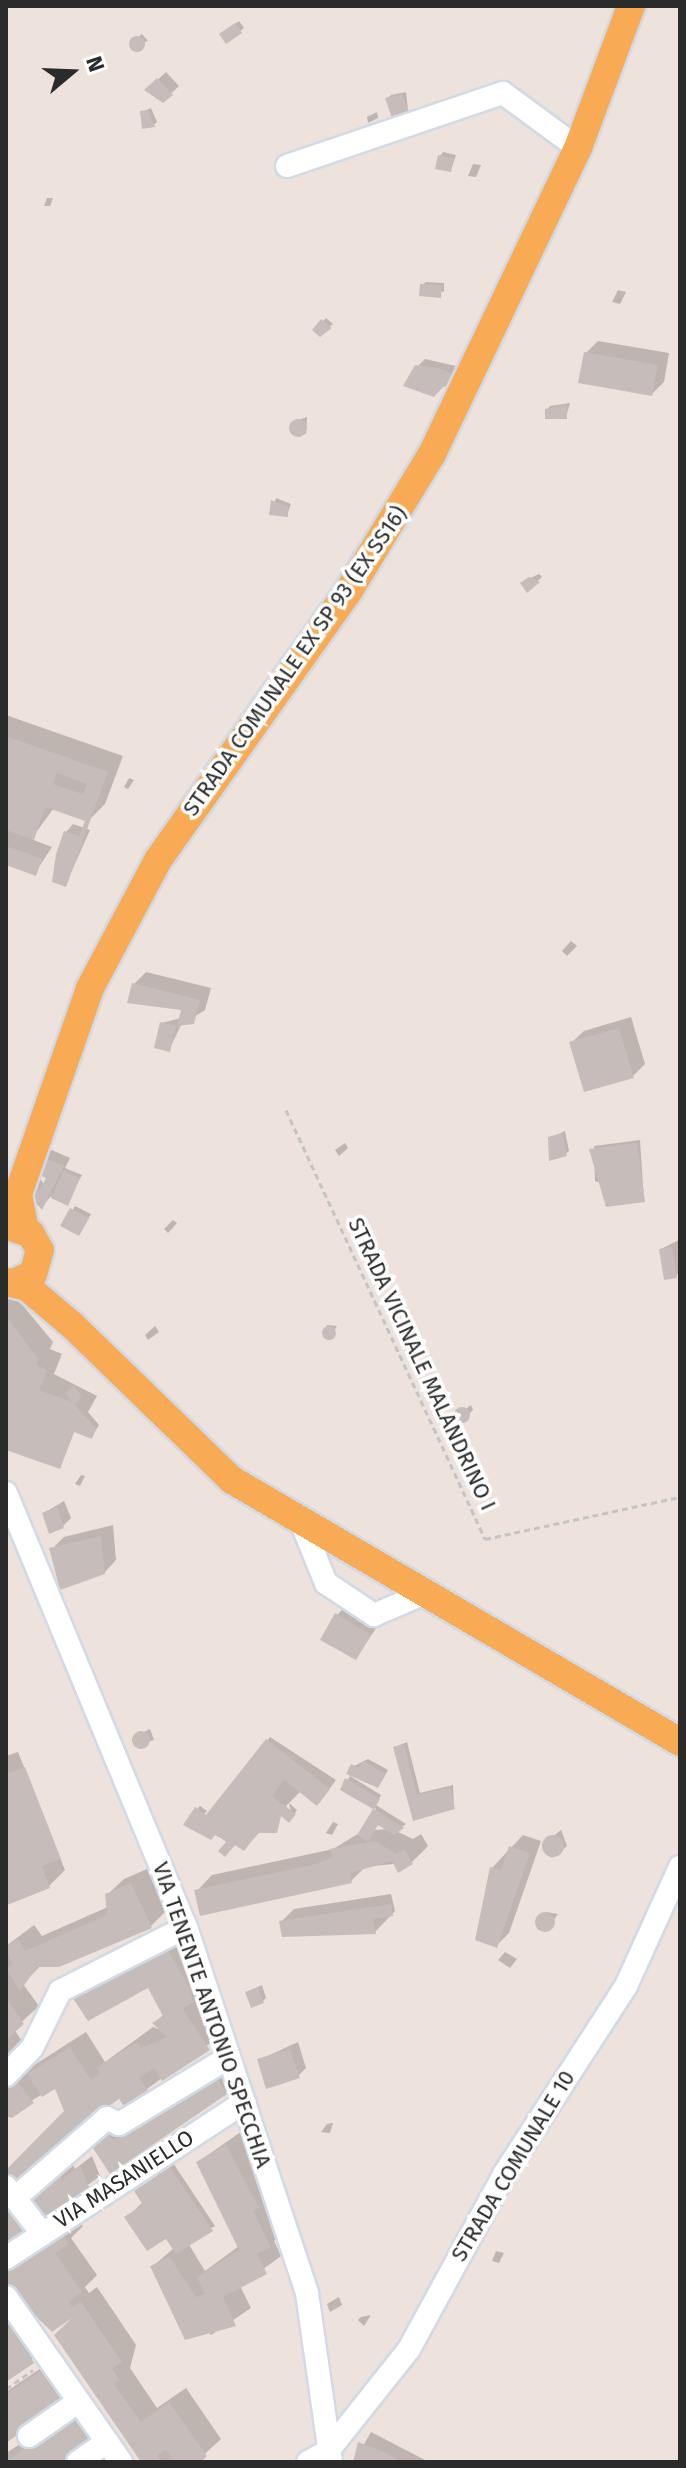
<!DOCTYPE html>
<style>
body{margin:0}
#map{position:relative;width:686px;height:2468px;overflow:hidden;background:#eee2dc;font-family:"Fira Sans",sans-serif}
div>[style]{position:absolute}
.shadow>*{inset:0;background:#0003}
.building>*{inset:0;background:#c6bcb9}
.round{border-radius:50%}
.path>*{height:3px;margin-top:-1.5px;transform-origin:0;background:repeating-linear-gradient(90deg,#c4c4c4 0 6px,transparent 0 10px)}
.roads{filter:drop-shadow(2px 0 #d1dae5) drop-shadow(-2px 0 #d1dae5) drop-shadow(0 2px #d1dae5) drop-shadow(0 -2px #d1dae5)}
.minor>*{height:22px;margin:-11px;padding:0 11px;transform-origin:11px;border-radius:11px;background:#fff}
.major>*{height:28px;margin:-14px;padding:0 14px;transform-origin:14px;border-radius:14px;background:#f9aa55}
span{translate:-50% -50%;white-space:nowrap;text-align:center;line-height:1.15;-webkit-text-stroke:7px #fff;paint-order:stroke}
.street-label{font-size:22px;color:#2b2b2b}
.frame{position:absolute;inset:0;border:8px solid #2b2b2b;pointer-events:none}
.north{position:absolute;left:32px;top:32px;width:80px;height:80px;-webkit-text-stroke:6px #fff;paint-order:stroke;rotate:71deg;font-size:22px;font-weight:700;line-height:32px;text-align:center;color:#2b2b2b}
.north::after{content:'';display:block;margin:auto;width:28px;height:36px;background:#2b2b2b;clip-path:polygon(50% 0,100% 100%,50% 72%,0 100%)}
</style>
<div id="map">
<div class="shadow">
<div style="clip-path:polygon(239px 21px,244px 28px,226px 41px,225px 31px)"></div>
<div style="clip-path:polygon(142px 34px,148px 41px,130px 47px,130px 43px)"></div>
<div style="clip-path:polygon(166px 72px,179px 86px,163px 101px,147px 90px)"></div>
<div style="clip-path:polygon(406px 92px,408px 110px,387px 99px,391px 95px)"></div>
<div style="clip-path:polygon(151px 108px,157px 122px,154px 125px,142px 112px)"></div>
<div style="clip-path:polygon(377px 112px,378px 118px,368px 123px,367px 117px)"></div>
<div style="clip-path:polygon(443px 152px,456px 155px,451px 170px,440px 156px)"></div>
<div style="clip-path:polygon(481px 165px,476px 177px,468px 176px,473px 164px)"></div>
<div style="clip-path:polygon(53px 198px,50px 206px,44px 206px,47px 198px)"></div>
<div style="clip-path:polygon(426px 282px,444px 283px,444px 292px,422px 285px)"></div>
<div style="clip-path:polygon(618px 290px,626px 292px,620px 304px,612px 302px)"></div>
<div style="clip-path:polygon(326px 318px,333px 324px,320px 334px,315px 330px)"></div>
<div style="clip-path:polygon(598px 341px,669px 353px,664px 382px,652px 394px,586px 353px)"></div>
<div style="clip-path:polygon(425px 359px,460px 367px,445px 387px,417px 367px)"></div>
<div style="clip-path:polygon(570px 403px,566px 417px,547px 410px,550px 406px)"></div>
<div style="clip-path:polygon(307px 417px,306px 434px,294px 436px,290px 423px)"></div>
<div style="clip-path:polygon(276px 498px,291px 504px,287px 515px,272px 513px)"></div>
<div style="clip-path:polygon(539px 574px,542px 577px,527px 590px,526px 580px)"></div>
<div style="clip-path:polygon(6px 715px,123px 756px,105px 804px,89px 820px,54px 808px,31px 839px,52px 847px,35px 873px,6px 863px)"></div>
<div style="clip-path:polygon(129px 778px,134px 780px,128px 789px,124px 787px)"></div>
<div style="clip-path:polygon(73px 824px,90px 830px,66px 884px,66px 832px)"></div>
<div style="clip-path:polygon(571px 941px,577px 946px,567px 956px,562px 951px)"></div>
<div style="clip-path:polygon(146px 972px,211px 988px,205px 1010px,181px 1025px,169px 1050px,162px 1023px,181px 1018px,184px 1008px,134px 984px)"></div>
<div style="clip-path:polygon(631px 1017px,645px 1064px,633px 1076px,571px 1043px,584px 1031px)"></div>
<div style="clip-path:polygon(565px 1131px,569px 1151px,565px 1154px,550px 1138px)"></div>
<div style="clip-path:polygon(640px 1140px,644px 1200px,595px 1181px,594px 1146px)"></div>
<div style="clip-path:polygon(345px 1143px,348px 1148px,339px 1156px,335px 1150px)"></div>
<div style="clip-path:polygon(47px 1148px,70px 1158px,65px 1168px,82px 1175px,67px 1203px,51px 1196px,42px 1207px,23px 1186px,34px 1171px,44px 1184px,49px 1177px,33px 1170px)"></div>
<div style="clip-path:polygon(75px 1206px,91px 1214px,82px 1230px,63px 1225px)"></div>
<div style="clip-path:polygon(173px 1220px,177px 1223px,168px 1233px,164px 1229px)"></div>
<div style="clip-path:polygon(679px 1240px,680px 1271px,676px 1276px,661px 1249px)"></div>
<div style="clip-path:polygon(6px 1285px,53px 1342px,50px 1349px,62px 1354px,54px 1374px,97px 1396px,88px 1412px,99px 1425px,94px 1433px,75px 1430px,60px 1467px,6px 1447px)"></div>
<div style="clip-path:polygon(327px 1325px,337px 1326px,331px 1336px,323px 1334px)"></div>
<div style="clip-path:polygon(155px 1326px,159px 1332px,148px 1340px,145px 1335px)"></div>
<div style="clip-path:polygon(471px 1405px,473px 1410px,461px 1421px,457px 1416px)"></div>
<div style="clip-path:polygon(81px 1475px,85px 1476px,80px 1486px,75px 1484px)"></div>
<div style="clip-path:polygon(64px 1501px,71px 1518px,63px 1526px,44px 1513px)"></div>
<div style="clip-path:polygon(113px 1525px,116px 1560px,104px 1573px,52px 1549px,64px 1537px)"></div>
<div style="clip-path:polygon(345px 1607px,377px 1627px,356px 1658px,337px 1615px)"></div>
<div style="clip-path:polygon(150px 1729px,154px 1740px,134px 1746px,132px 1738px)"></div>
<div style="clip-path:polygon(270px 1737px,336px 1780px,324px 1796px,301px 1791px,289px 1803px,297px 1810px,292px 1817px,289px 1803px,243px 1849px,199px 1827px)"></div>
<div style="clip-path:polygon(407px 1742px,420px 1793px,453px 1785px,454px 1807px,414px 1818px,395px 1747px)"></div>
<div style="clip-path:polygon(18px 1752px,65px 1870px,49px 1886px,8px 1902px,6px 1756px)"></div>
<div style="clip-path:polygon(368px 1759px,388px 1770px,381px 1782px,354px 1766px)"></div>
<div style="clip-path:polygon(evenodd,350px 1776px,381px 1795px,376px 1805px,406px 1824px,396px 1831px,413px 1839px,421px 1834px,428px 1846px,412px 1862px,365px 1867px,351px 1881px,197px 1891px,212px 1875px,333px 1849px,361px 1832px,376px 1809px,342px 1789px,350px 1776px,379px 1823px,389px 1829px,374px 1830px,379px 1823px)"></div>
<div style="clip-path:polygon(200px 1806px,207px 1811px,191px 1828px,197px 1809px)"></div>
<div style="clip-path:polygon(333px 1822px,338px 1824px,332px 1835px,326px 1833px)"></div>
<div style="clip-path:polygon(561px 1830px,567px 1846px,552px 1858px,542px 1845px)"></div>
<div style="clip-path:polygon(523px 1835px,541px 1841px,509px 1933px,497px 1945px,492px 1868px)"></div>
<div style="clip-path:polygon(147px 1869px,167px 1910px,151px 1926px,41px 1965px,23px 1984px,39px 2006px,14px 2029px,23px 2043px,6px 2060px,6px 1946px,34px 1925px,42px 1936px,108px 1907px,107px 1895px,124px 1879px)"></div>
<div style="clip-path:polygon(391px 1894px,395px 1911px,375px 1932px,282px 1921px,294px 1909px)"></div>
<div style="clip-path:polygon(546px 1912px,558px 1914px,545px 1932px,537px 1929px)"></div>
<div style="clip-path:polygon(180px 1930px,224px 2033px,147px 2089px,120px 2096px,76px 2125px,22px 2180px,68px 2154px,75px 2169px,92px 2156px,100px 2176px,6px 2245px,6px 2173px,66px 2112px,56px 2086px,6px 2116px,6px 2083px,86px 2032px,105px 2062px,153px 2027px,163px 2031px,155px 2023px,164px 2014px,149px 1985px,88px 2018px)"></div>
<div style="clip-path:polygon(505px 1952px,517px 1959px,510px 1968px,498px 1960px)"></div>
<div style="clip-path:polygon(262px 1985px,266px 1998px,263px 2001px,247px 1992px)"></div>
<div style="clip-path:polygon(298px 2042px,306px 2068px,298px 2076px,259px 2060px)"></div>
<div style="clip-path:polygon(225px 2062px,238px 2081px,226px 2093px,111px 2172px,103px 2130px)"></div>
<div style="clip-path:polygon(333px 2123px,330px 2133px,321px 2132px,327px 2124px)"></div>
<div style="clip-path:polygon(242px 2131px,285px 2230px,274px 2241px,281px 2256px,240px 2286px,251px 2308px,211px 2335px,152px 2267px,174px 2248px,166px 2236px,127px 2217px,143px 2202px,136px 2192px,173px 2163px,215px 2226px,188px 2243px,205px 2271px,239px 2246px,198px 2162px)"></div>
<div style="clip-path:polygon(74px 2213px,83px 2226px,71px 2238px,97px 2275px,85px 2287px,89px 2293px,97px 2287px,136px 2345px,130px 2368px,157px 2408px,186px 2388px,221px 2439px,196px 2462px,145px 2462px,76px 2316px,6px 2284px)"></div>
<div style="clip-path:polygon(504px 2253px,499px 2263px,492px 2261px,496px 2251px)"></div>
<div style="clip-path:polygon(339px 2297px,342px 2305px,330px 2312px,327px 2304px)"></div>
<div style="clip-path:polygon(371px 2315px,364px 2326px,358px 2320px,361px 2317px)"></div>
<div style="clip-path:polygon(23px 2317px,45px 2349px,6px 2379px,6px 2326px)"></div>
<div style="clip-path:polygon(57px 2357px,77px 2386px,6px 2441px,6px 2392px)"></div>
<div style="clip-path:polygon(88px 2401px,106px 2427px,90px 2443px,61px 2462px,6px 2462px,6px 2453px)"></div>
<div style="clip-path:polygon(371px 2432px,429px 2462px,354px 2462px)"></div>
</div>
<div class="building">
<div style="clip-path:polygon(235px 23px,242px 33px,226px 44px,219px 34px)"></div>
<div class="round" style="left:129px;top:36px;width:16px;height:16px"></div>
<div style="clip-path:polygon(157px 78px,173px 95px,163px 103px,144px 90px)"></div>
<div style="clip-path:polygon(402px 94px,409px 112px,392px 118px,385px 98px)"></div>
<div style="clip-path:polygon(148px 110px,155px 127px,142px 129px,140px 111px)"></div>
<div style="clip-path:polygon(438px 155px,454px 158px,451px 172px,435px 169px)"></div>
<div style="clip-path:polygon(420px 284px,442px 285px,441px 298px,419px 296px)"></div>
<div style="clip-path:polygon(321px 319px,332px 328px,320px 337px,312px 330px)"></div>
<div style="clip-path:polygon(584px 352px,658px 365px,652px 396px,578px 383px)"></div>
<div style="clip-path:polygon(415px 365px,443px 369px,454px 375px,434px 397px,403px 386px)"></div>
<div style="clip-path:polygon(567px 405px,567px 419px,545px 419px,545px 409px)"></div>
<div class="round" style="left:289px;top:419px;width:18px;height:18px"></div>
<div style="clip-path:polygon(271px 500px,288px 507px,288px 517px,269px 515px)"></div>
<div style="clip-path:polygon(529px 577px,540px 582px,527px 593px,520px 583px)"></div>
<div style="clip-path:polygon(evenodd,6px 736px,108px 772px,66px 887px,52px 882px,56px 854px,64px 831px,79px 836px,85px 821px,45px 807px,34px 840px,6px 830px,6px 736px,57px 773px,87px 784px,83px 794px,53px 784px,57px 773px)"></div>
<div style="clip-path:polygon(6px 846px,42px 859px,36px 876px,6px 865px)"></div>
<div style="clip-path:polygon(132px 983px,200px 1000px,194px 1024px,177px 1026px,181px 1010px,127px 1003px)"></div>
<div style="clip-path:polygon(160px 1022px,176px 1026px,170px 1052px,154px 1048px)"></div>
<div style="clip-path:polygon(619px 1028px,634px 1078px,584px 1092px,569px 1042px)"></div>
<div style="clip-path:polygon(562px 1133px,567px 1156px,549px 1161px,548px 1137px)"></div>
<div style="clip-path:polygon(637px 1143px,645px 1202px,606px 1207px,589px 1149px)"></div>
<div style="clip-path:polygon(37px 1155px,64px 1166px,42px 1210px,21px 1187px,37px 1193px,42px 1186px,46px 1178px,31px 1171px)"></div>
<div style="clip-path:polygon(63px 1171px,80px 1178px,68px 1206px,51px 1198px)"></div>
<div style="clip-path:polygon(70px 1208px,89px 1218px,79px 1236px,60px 1226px)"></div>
<div style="clip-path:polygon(672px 1247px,677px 1278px,664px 1280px,659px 1249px)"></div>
<div style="clip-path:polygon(6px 1317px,39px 1359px,36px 1365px,48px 1370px,39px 1390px,72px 1402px,65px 1393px,74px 1386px,82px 1397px,75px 1405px,96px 1429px,92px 1439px,74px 1432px,60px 1469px,6px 1450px)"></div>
<div class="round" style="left:322px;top:1326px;width:14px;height:14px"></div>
<div class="round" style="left:454px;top:1407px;width:16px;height:16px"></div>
<div style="clip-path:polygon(57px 1507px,64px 1528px,49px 1534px,42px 1513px)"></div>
<div style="clip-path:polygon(101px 1536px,105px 1574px,60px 1590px,49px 1548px)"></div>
<div style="clip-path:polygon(335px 1613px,371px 1635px,356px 1660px,320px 1640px)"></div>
<div class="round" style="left:132px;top:1731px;width:18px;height:18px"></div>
<div style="clip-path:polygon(266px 1739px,330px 1789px,317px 1806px,284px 1780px,272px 1796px,296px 1814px,289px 1823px,281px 1816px,277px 1833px,258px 1833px,244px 1851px,235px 1845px,225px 1857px,218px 1851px,226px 1842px,216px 1834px,211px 1840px,183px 1825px,195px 1807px,206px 1815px)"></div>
<div style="clip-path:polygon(404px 1744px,417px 1795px,450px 1787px,455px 1809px,413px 1821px,393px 1747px)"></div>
<div style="clip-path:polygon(363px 1761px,386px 1774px,378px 1788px,346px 1774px,351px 1764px,359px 1768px)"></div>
<div style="clip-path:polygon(25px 1767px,61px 1859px,42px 1866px,50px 1888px,7px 1905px,6px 1774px)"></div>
<div style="clip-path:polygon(345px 1778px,380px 1799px,374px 1809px,404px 1828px,394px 1835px,378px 1825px,368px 1842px,357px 1835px,373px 1809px,340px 1790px)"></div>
<div class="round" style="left:542px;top:1835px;width:22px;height:22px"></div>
<div style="clip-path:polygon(375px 1841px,396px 1854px,405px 1849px,413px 1864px,398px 1873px,392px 1861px,350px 1873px,352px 1883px,200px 1916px,194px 1890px,316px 1864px,332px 1857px,330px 1849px)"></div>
<div style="clip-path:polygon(509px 1846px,530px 1853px,497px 1948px,475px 1940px,490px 1867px,501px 1870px)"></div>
<div style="clip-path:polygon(131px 1883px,152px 1928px,59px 1967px,37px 1967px,20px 1991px,6px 1968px,12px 1965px,6px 1946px,18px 1939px,25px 1951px,107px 1915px,105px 1894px)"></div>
<div style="clip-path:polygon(391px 1904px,393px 1916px,373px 1919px,376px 1934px,282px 1937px,279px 1921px)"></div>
<div class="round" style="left:535px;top:1912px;width:20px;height:20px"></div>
<div style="clip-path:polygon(164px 1944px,190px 1988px,193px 2002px,183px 2009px,210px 2050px,162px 2081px,154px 2068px,139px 2078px,148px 2090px,124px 2106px,119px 2099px,76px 2128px,15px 2190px,6px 2170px,64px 2111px,55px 2089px,42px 2097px,27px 2074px,70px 2047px,91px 2080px,100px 2074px,96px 2068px,137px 2042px,141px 2048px,167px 2037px,152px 2023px,163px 2016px,148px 1988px,88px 2021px,70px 1994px)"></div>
<div style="clip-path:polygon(258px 1987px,264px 2003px,251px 2008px,245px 1992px)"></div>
<div style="clip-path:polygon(6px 1998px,24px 2024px,6px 2040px)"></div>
<div style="clip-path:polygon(290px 2049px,300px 2078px,266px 2089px,257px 2059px)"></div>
<div style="clip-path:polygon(213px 2072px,227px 2094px,110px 2174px,89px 2142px,106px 2130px,113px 2140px)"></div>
<div style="clip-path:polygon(16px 2080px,34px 2103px,12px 2118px,6px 2116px,6px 2087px)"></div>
<div style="clip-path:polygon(226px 2145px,259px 2208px,253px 2211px,271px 2247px,257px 2254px,267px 2274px,223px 2297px,236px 2326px,185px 2340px,150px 2266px,170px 2257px,196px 2297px,205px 2294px,197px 2277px,239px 2250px,196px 2162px)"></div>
<div style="clip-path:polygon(56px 2163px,62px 2179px,80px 2166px,90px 2189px,41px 2222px,21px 2198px)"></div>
<div style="clip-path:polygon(170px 2167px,213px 2231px,176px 2254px,166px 2239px,147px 2251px,124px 2217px,143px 2205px,134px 2191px)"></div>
<div style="clip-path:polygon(6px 2195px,33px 2228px,6px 2248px)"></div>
<div style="clip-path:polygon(58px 2228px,69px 2244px,55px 2253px,82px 2292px,69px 2302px,72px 2307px,81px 2302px,122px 2362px,112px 2369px,120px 2380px,114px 2384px,141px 2422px,169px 2402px,207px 2456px,201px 2462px,175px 2462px,166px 2449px,157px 2456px,162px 2462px,141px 2462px,54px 2335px,72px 2318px,52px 2332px,6px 2287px,6px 2264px)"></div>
<div style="clip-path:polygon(10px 2327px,34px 2363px,6px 2382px,6px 2330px)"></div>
<div style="clip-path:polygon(40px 2371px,62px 2403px,6px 2443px,6px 2395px)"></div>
<div style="clip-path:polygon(71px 2415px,91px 2444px,65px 2462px,6px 2462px)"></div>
<div style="clip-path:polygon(358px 2442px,382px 2451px,402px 2462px,353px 2462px)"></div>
</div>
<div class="path">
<div style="left:286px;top:1110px;width:473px;rotate:65.1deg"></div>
<div style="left:485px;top:1539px;width:199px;rotate:-12.2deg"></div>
<div style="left:6px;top:2389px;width:33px;rotate:-35deg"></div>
</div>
<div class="roads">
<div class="minor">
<div style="left:287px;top:166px;width:228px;rotate:-18.7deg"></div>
<div style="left:503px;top:93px;width:93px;rotate:36.3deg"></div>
<div style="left:6px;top:1493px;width:470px;rotate:67.5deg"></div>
<div style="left:186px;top:1927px;width:385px;rotate:71.7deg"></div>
<div style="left:307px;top:2293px;width:171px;rotate:81.9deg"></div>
<div style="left:302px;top:1524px;width:64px;rotate:67.9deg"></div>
<div style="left:326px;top:1583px;width:58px;rotate:33.7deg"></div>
<div style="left:374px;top:1615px;width:51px;rotate:-23.1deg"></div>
<div style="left:6px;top:2075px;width:37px;rotate:-46deg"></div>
<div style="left:32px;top:2048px;width:64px;rotate:-63.8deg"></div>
<div style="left:60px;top:1991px;width:141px;rotate:-26.9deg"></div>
<div style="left:6px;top:2187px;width:58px;rotate:52deg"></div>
<div style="left:15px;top:2198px;width:122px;rotate:-41deg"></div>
<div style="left:107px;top:2118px;width:13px;rotate:27deg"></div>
<div style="left:119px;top:2124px;width:129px;rotate:-31.3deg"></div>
<div style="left:6px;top:2258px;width:285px;rotate:-33.2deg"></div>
<div style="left:6px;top:2297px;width:201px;rotate:55.1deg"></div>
<div style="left:29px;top:2436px;width:60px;rotate:-34.8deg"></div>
<div style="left:78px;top:2462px;width:35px;rotate:-35deg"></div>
<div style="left:308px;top:2462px;width:23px;rotate:-29deg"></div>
<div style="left:328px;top:2451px;width:130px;rotate:-51.5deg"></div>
<div style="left:409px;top:2349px;width:200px;rotate:-61.4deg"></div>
<div style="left:505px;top:2173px;width:223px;rotate:-57.1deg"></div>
<div style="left:626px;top:1986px;width:131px;rotate:-65.6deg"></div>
</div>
<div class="major">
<div style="left:10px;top:1227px;width:22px;rotate:18deg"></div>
<div style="left:31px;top:1234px;width:18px;rotate:61deg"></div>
<div style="left:40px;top:1250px;width:25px;rotate:106deg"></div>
<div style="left:33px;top:1274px;width:19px;rotate:155deg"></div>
<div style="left:25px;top:1230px;width:37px;rotate:-101deg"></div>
<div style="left:18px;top:1194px;width:218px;rotate:-70.7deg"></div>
<div style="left:90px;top:988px;width:145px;rotate:-62deg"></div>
<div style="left:158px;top:860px;width:329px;rotate:-54.7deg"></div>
<div style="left:348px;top:592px;width:162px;rotate:-58.7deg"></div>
<div style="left:432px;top:454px;width:339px;rotate:-64.5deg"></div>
<div style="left:578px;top:148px;width:152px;rotate:-69.5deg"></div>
<div style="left:6px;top:1282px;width:22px;rotate:13deg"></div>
<div style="left:27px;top:1287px;width:59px;rotate:40.2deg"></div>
<div style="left:72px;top:1325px;width:223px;rotate:44.1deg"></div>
<div style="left:232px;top:1480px;width:519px;rotate:30.32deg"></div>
</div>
</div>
<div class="street-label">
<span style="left:295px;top:661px;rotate:-55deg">STRADA COMUNALE EX SP 93 (EX SS16)</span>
<span style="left:422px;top:1364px;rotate:65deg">STRADA VICINALE MALANDRINO I</span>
<span style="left:212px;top:2015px;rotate:71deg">VIA TENENTE ANTONIO SPECCHIA</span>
<span style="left:513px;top:2166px;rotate:-59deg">STRADA COMUNALE 10</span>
<span style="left:124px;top:2179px;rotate:-33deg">VIA MASANIELLO</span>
</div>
<div class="frame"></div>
<div class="north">N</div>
</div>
